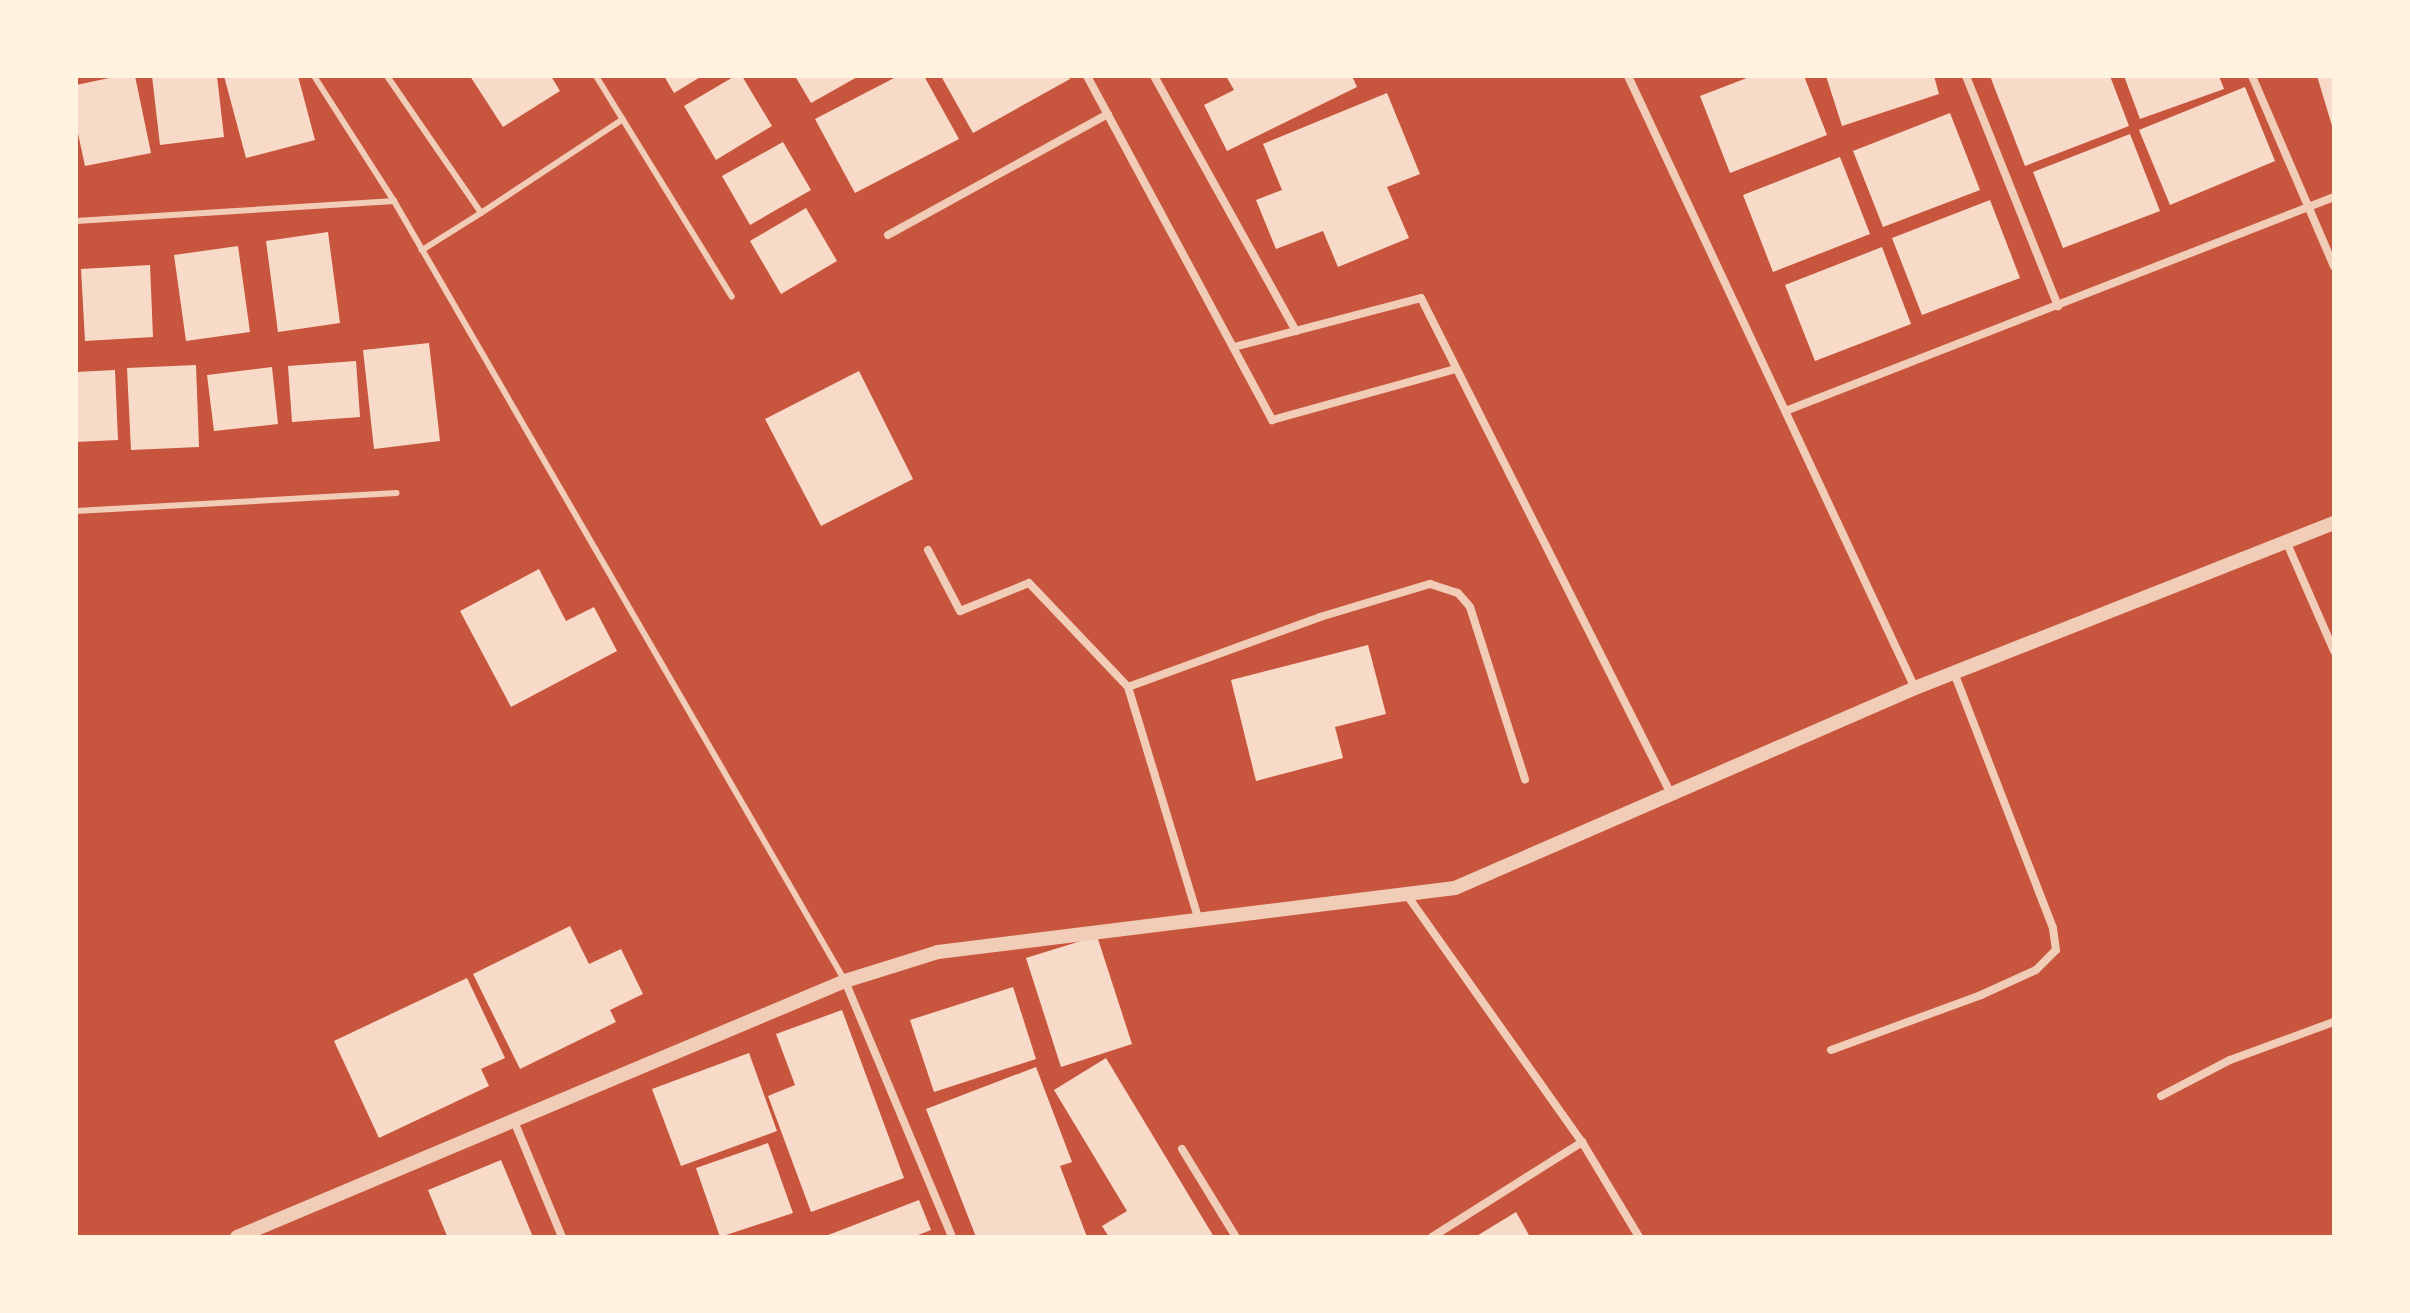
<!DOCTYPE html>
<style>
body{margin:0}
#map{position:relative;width:2410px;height:1313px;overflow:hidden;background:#c8553d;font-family:"Alegreya Sans",sans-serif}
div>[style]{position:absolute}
.building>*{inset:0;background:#f7dbc8}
.service>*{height:6px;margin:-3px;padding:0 3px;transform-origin:3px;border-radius:3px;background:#f1ccb7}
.minor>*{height:8px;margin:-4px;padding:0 4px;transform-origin:4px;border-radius:4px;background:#f1ccb7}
.tertiary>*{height:14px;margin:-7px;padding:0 7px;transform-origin:7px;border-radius:7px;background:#f1ccb7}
span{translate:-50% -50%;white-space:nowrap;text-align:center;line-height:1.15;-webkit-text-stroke:6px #fff3e0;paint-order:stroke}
.frame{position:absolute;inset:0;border:78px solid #fff3e0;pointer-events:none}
</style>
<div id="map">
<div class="building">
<div style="clip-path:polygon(119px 76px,135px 76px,151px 153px,85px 166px,76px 124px,76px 85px)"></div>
<div style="clip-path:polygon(152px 76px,217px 76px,224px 137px,160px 145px)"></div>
<div style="clip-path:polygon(224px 76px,298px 76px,315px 140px,246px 158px)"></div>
<div style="clip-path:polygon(470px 76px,551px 76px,560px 91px,503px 127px)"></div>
<div style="clip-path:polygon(664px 76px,702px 76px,674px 93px)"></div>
<div style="clip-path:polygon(735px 76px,742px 76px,772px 126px,716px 160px,684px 106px)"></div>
<div style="clip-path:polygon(795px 76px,859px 76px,811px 103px)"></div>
<div style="clip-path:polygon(898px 76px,924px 76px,959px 139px,855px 193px,815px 119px)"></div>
<div style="clip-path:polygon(941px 76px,1069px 76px,1070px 79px,973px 133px)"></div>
<div style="clip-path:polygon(1226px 76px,1352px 76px,1357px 87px,1227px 151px,1204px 105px,1234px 90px)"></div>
<div style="clip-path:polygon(1752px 76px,1804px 76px,1827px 135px,1730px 173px,1700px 96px)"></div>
<div style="clip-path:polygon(1826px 76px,1934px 76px,1939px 94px,1842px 126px)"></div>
<div style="clip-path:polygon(1990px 76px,2110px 76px,2129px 126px,2025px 166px)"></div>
<div style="clip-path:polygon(2124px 76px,2219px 76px,2224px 89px,2140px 119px)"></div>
<div style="clip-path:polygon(2317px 76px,2334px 76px,2334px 128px,2333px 129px)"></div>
<div style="clip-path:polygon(2245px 87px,2275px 161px,2170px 205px,2139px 130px)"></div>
<div style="clip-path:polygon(1387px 93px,1420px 174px,1387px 187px,1409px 238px,1338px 267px,1323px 231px,1276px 249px,1256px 200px,1282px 190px,1263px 144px)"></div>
<div style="clip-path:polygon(1950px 113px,1980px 190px,1883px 227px,1853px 151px)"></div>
<div style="clip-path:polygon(2130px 134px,2160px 211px,2063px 248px,2033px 172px)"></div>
<div style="clip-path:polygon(783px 142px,811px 190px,750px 225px,722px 176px)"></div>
<div style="clip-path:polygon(1840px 157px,1870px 234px,1773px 272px,1743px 195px)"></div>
<div style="clip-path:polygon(1990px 200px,2020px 278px,1922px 315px,1892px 238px)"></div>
<div style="clip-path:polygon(806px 208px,837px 261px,781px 294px,750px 241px)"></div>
<div style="clip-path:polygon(328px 232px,340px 323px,278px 332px,266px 241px)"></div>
<div style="clip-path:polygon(238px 246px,250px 332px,186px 341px,174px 255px)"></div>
<div style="clip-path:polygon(1882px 247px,1911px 324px,1815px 361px,1785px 285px)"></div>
<div style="clip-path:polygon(150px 265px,153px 337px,85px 341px,81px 269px)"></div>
<div style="clip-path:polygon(429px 343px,440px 441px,374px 449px,363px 350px)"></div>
<div style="clip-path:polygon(356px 361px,360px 417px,292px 422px,288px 366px)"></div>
<div style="clip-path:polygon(196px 365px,199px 447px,131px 450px,127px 368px)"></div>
<div style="clip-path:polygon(272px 367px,278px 424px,214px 431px,207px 375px)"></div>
<div style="clip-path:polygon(115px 370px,118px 440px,76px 442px,76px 372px)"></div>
<div style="clip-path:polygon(859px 371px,913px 479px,821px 526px,765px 419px)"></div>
<div style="clip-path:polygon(539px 569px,566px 621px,594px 607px,617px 651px,511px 707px,460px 611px)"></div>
<div style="clip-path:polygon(1368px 645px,1386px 714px,1335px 727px,1343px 758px,1256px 781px,1231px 680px)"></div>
<div style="clip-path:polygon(570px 926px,589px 964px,621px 949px,643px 994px,610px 1010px,616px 1022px,520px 1069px,473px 974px)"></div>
<div style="clip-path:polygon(1097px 936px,1132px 1044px,1061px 1067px,1026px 958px)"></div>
<div style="clip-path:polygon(467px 978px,505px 1058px,481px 1069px,489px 1086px,379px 1138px,334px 1041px)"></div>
<div style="clip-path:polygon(1013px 987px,1036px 1059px,934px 1092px,910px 1020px)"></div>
<div style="clip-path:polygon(842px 1010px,904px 1178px,811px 1212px,768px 1096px,795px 1085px,776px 1034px)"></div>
<div style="clip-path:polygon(749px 1053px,777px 1131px,681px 1166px,652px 1089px)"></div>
<div style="clip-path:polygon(1106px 1058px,1214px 1237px,1109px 1237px,1102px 1226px,1127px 1211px,1054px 1090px)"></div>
<div style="clip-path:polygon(1036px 1067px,1072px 1162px,1060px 1166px,1087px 1237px,976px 1237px,926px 1109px)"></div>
<div style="clip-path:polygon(768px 1143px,793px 1213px,720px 1237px,696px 1168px)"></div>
<div style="clip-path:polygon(501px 1160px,533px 1237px,447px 1236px,428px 1190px)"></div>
<div style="clip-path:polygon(919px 1200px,931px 1230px,913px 1237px,823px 1237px)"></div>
<div style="clip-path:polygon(1516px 1212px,1530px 1237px,1475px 1237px)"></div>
</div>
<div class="service">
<div style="left:314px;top:76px;width:148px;rotate:57.4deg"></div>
<div style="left:394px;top:201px;width:901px;rotate:59.96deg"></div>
<div style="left:387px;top:76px;width:166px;rotate:55.5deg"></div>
<div style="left:481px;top:213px;width:70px;rotate:147.9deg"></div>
<div style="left:596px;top:76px;width:259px;rotate:58.4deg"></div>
<div style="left:481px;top:213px;width:170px;rotate:-33.5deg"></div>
<div style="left:76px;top:221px;width:319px;rotate:-3.6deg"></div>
<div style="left:76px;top:511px;width:321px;rotate:-3.2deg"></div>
</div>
<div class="minor">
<div style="left:1087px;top:76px;width:391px;rotate:61.7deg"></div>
<div style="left:1272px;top:420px;width:191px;rotate:-15.5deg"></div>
<div style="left:1154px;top:76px;width:292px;rotate:60.9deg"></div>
<div style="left:1628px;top:76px;width:676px;rotate:64.88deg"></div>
<div style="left:1966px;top:76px;width:248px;rotate:68.2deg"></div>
<div style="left:2252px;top:76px;width:207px;rotate:66.7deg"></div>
<div style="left:888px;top:235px;width:251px;rotate:-28.8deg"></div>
<div style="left:1234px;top:347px;width:193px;rotate:-14.7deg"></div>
<div style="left:1421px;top:298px;width:555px;rotate:63.25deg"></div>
<div style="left:1788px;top:410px;width:586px;rotate:-21.31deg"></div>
<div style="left:2286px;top:541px;width:120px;rotate:66.4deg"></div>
<div style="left:928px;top:550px;width:69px;rotate:62.3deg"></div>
<div style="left:960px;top:611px;width:74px;rotate:-22.1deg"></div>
<div style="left:1029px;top:583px;width:144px;rotate:46.4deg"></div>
<div style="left:1128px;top:687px;width:244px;rotate:73.1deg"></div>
<div style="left:1128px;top:687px;width:204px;rotate:-20deg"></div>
<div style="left:1320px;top:617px;width:115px;rotate:-16.7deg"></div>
<div style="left:1430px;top:584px;width:29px;rotate:18deg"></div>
<div style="left:1458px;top:593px;width:18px;rotate:49deg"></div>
<div style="left:1470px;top:607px;width:181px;rotate:72.3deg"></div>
<div style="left:1409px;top:898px;width:299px;rotate:54.7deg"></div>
<div style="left:1582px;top:1142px;width:111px;rotate:59deg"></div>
<div style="left:845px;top:981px;width:277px;rotate:67.3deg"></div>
<div style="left:1831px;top:1050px;width:160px;rotate:-20.1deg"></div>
<div style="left:1981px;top:995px;width:60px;rotate:-24.4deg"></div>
<div style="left:2036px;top:970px;width:28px;rotate:-45deg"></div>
<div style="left:2056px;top:950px;width:22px;rotate:-98deg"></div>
<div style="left:2053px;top:928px;width:274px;rotate:-111.2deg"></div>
<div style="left:2161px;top:1096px;width:78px;rotate:-27.6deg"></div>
<div style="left:2230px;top:1060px;width:111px;rotate:-20.1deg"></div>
<div style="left:514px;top:1121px;width:126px;rotate:67.5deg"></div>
<div style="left:1182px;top:1149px;width:103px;rotate:58.5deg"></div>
<div style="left:1432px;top:1237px;width:178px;rotate:-32.3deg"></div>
</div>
<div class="tertiary">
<div style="left:237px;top:1237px;width:660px;rotate:-22.83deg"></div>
<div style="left:845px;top:981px;width:97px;rotate:-17.3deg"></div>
<div style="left:938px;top:952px;width:521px;rotate:-7.06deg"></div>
<div style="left:1455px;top:888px;width:502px;rotate:-23.5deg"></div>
<div style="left:1915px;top:688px;width:450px;rotate:-21.5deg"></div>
</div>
<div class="frame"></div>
</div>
